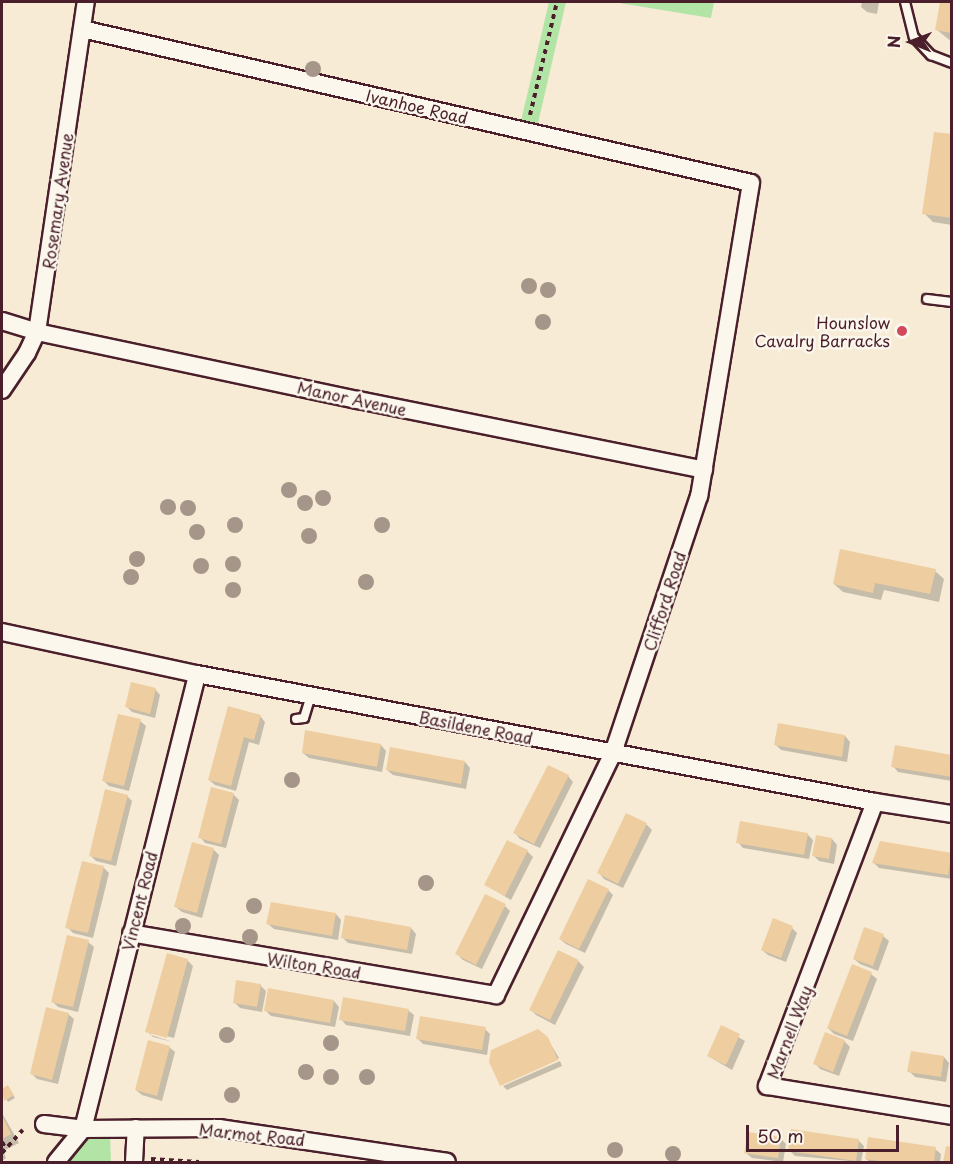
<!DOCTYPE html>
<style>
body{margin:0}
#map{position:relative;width:953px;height:1164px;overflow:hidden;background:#f7ebd5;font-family:"Playpen Sans",sans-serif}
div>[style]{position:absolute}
.green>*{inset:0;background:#b1e4a5}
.shadow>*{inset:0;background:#0003}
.building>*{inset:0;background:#eecea0}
.path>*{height:4px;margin-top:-2px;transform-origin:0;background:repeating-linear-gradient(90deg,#4a1f2b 0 4.5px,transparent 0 9px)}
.roads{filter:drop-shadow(2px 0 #4a1f2b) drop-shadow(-2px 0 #4a1f2b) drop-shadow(0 2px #4a1f2b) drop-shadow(0 -2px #4a1f2b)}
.lane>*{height:8px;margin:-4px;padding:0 4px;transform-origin:4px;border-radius:4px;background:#fbf7ec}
.street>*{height:16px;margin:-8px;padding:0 8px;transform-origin:8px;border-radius:8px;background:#fbf7ec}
.trees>*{width:16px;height:16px;margin:-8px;border-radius:50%;background:#a69689}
.dots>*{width:16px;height:16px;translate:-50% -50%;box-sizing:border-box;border:3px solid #fbf7ec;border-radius:50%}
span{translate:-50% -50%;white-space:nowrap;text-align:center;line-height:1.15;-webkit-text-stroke:5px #fbf7ec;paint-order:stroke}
.street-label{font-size:16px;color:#4a1f2b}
.poi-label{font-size:16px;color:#4a1f2b}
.right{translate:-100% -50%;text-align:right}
.frame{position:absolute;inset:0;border:3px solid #4a1f2b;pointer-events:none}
.north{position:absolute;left:881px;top:12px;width:60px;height:60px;-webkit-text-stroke:4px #fbf7ec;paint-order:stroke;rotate:271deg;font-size:16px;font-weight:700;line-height:24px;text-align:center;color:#4a1f2b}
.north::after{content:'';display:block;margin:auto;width:21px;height:27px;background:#4a1f2b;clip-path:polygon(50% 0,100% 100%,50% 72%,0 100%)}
.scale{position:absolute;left:746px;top:1125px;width:153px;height:27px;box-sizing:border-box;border:3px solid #4a1f2b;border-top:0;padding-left:8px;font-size:18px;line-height:21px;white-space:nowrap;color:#4a1f2b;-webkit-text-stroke:4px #fbf7ec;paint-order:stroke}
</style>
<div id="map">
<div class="green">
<div style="clip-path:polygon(549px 2px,566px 2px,538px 123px,521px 121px)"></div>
<div style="clip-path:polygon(613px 2px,714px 2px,711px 18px)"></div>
<div style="clip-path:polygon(110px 1135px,111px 1162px,64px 1162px,88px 1138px)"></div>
</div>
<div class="shadow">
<div style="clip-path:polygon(862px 2px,879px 2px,877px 14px,867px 12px,861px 7px)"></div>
<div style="clip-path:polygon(941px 2px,952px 2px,952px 42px,937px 30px)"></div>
<div style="clip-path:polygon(952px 136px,952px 225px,933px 222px,924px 213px)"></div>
<div style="clip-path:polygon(935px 571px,944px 579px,939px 602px,884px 590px,881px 600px,843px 592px,834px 584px)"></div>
<div style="clip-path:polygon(155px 689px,160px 695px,155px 718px,132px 712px,127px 707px)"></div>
<div style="clip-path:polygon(260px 716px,265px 722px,259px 745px,249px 742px,236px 791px,215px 785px,209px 780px)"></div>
<div style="clip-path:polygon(140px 721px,146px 726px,129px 791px,109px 786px,103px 780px)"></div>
<div style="clip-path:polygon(845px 736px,850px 742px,847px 762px,781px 750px,775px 744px)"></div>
<div style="clip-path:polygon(381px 745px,386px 751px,382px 772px,309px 758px,303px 753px)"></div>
<div style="clip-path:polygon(952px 756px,952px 781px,898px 772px,893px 766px)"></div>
<div style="clip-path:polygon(465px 762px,470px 768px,466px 789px,393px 775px,387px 770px)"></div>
<div style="clip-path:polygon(568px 776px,573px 782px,540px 848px,520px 839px,515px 833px)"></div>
<div style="clip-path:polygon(233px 794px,239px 800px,226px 848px,205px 843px,200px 837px)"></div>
<div style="clip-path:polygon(127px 796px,132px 801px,116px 866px,96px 861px,90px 855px)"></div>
<div style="clip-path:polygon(646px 824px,652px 830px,623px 888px,604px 879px,599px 873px)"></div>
<div style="clip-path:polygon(807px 834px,813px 840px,809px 859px,743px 848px,738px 842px)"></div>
<div style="clip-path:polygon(832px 839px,837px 845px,834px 864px,819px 861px,813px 855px)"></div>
<div style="clip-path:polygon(193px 844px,214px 850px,219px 855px,202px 918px,182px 912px,176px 907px)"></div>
<div style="clip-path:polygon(527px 851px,533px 857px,511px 900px,486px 885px)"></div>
<div style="clip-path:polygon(952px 855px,952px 879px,879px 868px,874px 863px)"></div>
<div style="clip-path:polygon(83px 863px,104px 868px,109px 873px,93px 938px,73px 933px,67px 927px)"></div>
<div style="clip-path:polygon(608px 890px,613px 895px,585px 953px,566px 944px,560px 939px)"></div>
<div style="clip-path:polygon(505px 906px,510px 911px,482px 969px,463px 960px,457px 954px)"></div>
<div style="clip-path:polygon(336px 914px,341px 920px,338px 940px,274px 929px,268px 924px)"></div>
<div style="clip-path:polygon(411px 928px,416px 934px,412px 954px,348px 943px,343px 938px)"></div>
<div style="clip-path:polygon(792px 928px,797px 933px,786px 962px,768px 955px,762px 950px)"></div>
<div style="clip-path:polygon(883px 936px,889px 941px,878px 971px,860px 964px,854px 959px)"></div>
<div style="clip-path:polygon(88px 942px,94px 947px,78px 1012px,58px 1007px,52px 1001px)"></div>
<div style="clip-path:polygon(187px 960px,193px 966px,174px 1038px,151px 1032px,151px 1035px,173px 1042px,153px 1037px,147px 1031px)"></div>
<div style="clip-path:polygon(578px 961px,584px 967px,555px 1025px,536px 1015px,531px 1010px)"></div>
<div style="clip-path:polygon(871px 974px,877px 979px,853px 1041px,834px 1034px,828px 1028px)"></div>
<div style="clip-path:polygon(260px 985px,266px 991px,262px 1012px,240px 1008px,234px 1002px)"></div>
<div style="clip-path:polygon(334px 1001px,339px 1007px,335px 1027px,271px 1016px,266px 1011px)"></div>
<div style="clip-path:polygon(408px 1010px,414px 1015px,410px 1036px,346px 1025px,341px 1019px)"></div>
<div style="clip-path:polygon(68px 1014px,74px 1019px,58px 1084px,37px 1079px,32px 1074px)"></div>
<div style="clip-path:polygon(721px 1027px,745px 1041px,732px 1070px,708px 1056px)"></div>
<div style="clip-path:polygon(485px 1029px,490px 1034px,487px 1055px,423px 1044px,417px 1038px)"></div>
<div style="clip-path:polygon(547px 1038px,559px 1058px,501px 1083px)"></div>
<div style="clip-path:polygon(844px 1041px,850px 1047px,839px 1076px,820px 1069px,815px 1063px)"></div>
<div style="clip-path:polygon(169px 1047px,175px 1052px,162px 1101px,142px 1095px,136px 1090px)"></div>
<div style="clip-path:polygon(944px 1057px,949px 1063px,946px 1082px,915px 1077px,909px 1071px)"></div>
<div style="clip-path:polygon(560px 1061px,562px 1066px,507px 1090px,503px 1086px)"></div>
<div style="clip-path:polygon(8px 1087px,15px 1098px,8px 1102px,2px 1091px)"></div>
<div style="clip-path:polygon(2px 1113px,19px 1143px,3px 1151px,6px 1158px,2px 1161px)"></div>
<div style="clip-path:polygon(781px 1139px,786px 1144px,783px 1162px,752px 1158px,746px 1153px)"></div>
<div style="clip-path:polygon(858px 1140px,864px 1146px,861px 1162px,795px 1156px,789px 1150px)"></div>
<div style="clip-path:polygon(935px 1149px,941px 1154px,940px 1162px,870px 1162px,866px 1159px)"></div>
</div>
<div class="building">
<div style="clip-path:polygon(940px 2px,952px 2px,952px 33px,935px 30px)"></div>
<div style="clip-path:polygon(934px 132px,952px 134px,952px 218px,922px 214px)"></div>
<div style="clip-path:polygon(840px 549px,936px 569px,930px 594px,875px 583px,873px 593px,833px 584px)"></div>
<div style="clip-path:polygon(131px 682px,156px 688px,150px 714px,125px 707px)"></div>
<div style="clip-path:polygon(228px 706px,261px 715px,254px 740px,244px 737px,231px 786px,208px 780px)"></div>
<div style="clip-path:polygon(118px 714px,141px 719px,124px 786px,102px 781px)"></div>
<div style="clip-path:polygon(778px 723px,845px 735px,842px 757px,774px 745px)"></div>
<div style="clip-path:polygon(305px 730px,381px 744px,377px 767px,302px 753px)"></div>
<div style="clip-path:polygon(895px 745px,952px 755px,952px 777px,891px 767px)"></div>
<div style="clip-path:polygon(390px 747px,465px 761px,461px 784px,386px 770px)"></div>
<div style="clip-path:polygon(548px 765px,569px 775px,534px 844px,513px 833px)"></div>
<div style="clip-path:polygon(211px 787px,234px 793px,221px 844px,198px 838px)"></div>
<div style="clip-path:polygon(105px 789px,128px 795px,111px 861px,89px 856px)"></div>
<div style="clip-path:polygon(626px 813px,647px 823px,618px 884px,597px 873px)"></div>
<div style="clip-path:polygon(740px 821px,808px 833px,804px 855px,736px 843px)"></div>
<div style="clip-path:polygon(816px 835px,832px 838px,829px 859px,812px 856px)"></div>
<div style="clip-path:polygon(507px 840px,528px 850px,505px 896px,484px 885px)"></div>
<div style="clip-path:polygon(880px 841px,952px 853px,948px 875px,872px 863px)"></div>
<div style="clip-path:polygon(192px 842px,214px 848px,197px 913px,174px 907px)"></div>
<div style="clip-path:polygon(82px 861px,104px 866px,88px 933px,65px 928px)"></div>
<div style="clip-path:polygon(588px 879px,609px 889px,579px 949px,559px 939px)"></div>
<div style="clip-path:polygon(485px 894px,506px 904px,476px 965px,455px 954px)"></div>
<div style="clip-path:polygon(271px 902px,336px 913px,332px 936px,266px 924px)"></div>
<div style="clip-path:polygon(345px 915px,411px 927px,407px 950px,341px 938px)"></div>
<div style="clip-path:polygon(773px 918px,793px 926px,781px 958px,761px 950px)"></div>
<div style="clip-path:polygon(864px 927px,884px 934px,873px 966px,853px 959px)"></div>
<div style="clip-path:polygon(67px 935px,89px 940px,73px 1007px,51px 1002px)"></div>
<div style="clip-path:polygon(558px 950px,579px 960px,550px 1020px,529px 1010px)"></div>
<div style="clip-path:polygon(167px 953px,188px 959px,167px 1038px,145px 1032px)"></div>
<div style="clip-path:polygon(852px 964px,872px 972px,847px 1036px,827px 1028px)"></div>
<div style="clip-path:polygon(236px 980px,261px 984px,257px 1007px,233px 1003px)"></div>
<div style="clip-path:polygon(268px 988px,334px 1000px,330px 1023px,264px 1011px)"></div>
<div style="clip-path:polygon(343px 997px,409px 1009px,405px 1031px,339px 1020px)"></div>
<div style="clip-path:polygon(46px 1007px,69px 1013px,52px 1080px,30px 1074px)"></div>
<div style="clip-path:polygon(420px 1016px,486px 1027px,482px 1050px,416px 1039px)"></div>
<div style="clip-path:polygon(721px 1025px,740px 1034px,726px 1065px,707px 1056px)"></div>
<div style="clip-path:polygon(538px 1029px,548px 1037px,558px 1060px,500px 1086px,489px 1062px,491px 1050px)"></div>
<div style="clip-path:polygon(825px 1032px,845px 1040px,833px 1072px,813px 1064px)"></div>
<div style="clip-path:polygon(148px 1040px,170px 1046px,157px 1096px,135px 1090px)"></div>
<div style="clip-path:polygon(911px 1051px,944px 1056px,941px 1077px,907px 1072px)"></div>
<div style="clip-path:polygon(8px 1085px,14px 1095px,4px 1101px,2px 1089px)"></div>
<div style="clip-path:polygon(2px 1115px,11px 1134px,2px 1139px)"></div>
<div style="clip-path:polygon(791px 1129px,859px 1139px,856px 1161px,788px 1151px)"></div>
<div style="clip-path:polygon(748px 1132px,781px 1137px,778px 1158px,744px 1153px)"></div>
<div style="clip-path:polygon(868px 1137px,936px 1147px,934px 1162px,886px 1162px,865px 1159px)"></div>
<div style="clip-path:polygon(946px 1146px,952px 1147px,952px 1162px,943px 1162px)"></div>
</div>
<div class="path">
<div style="left:530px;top:115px;width:116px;rotate:-76.6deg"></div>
<div style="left:2px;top:1142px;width:8px;rotate:60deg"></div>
<div style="left:2px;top:1153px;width:31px;rotate:-48deg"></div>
<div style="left:151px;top:1159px;width:48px;rotate:3.6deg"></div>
</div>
<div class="roads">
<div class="lane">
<div style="left:905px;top:2px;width:36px;rotate:76deg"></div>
<div style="left:914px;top:37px;width:25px;rotate:47deg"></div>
<div style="left:931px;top:55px;width:22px;rotate:21deg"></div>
<div style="left:927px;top:299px;width:25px;rotate:7deg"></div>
<div style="left:296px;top:719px;width:8px;rotate:-7deg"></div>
<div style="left:304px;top:718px;width:24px;rotate:-73deg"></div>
</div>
<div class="street">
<div style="left:82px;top:29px;width:686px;rotate:12.96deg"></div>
<div style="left:751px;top:183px;width:317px;rotate:99.4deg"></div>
<div style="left:699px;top:496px;width:271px;rotate:108.5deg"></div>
<div style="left:613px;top:753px;width:269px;rotate:115.8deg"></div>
<div style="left:496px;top:995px;width:370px;rotate:-170.4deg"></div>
<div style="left:2px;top:321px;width:37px;rotate:17deg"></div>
<div style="left:37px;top:332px;width:328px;rotate:12deg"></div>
<div style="left:358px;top:400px;width:353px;rotate:11.4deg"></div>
<div style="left:2px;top:390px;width:45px;rotate:-56deg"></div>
<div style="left:27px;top:353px;width:23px;rotate:-65deg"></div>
<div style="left:37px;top:332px;width:334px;rotate:-81.6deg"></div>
<div style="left:2px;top:632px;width:199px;rotate:12.2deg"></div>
<div style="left:197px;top:674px;width:690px;rotate:10.69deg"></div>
<div style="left:875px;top:802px;width:78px;rotate:8.9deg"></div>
<div style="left:875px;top:802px;width:304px;rotate:110.8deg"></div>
<div style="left:767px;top:1086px;width:187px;rotate:9.2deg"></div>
<div style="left:44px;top:1124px;width:39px;rotate:7deg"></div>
<div style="left:83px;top:1129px;width:136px;rotate:-0.4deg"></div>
<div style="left:219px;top:1128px;width:203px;rotate:8.5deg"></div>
<div style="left:420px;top:1158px;width:4px;rotate:90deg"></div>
<div style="left:420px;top:1158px;width:27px;rotate:8deg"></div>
<div style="left:56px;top:1162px;width:43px;rotate:-50.7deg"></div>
<div style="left:83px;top:1129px;width:469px;rotate:-75.9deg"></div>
<div style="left:134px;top:1162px;width:34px;rotate:-87deg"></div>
</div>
</div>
<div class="trees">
<div style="left:313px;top:69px"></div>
<div style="left:529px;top:286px"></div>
<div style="left:548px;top:290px"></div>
<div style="left:543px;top:322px"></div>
<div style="left:289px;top:490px"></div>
<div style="left:323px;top:498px"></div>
<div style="left:305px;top:503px"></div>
<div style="left:168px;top:507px"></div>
<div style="left:188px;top:508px"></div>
<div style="left:235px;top:525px"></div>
<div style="left:382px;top:525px"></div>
<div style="left:197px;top:532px"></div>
<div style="left:309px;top:536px"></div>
<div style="left:137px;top:559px"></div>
<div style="left:233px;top:564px"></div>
<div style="left:201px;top:566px"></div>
<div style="left:131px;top:577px"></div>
<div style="left:366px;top:582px"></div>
<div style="left:233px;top:590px"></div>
<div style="left:292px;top:780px"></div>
<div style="left:426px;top:883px"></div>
<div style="left:254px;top:906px"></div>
<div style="left:183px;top:926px"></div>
<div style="left:250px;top:937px"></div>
<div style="left:227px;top:1035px"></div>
<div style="left:331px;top:1043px"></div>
<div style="left:306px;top:1072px"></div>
<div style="left:331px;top:1077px"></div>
<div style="left:367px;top:1077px"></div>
<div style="left:232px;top:1095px"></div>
<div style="left:615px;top:1150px"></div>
<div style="left:673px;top:1154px"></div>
</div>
<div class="dots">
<div style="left:902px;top:331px;background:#d1495b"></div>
</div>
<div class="street-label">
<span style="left:417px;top:106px;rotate:13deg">Ivanhoe Road</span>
<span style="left:57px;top:201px;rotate:-82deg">Rosemary Avenue</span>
<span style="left:352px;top:398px;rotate:12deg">Manor Avenue</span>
<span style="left:664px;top:601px;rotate:-72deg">Clifford Road</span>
<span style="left:476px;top:727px;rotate:11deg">Basildene Road</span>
<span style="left:139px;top:901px;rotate:-76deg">Vincent Road</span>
<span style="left:314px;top:965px;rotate:9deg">Wilton Road</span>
<span style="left:789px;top:1032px;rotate:-69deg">Marnell Way</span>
<span style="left:252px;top:1134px;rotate:6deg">Marmot Road</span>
</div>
<div class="poi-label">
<span class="right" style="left:890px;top:331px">Hounslow<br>Cavalry Barracks</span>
</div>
<div class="frame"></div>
<div class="north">N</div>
<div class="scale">50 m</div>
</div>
